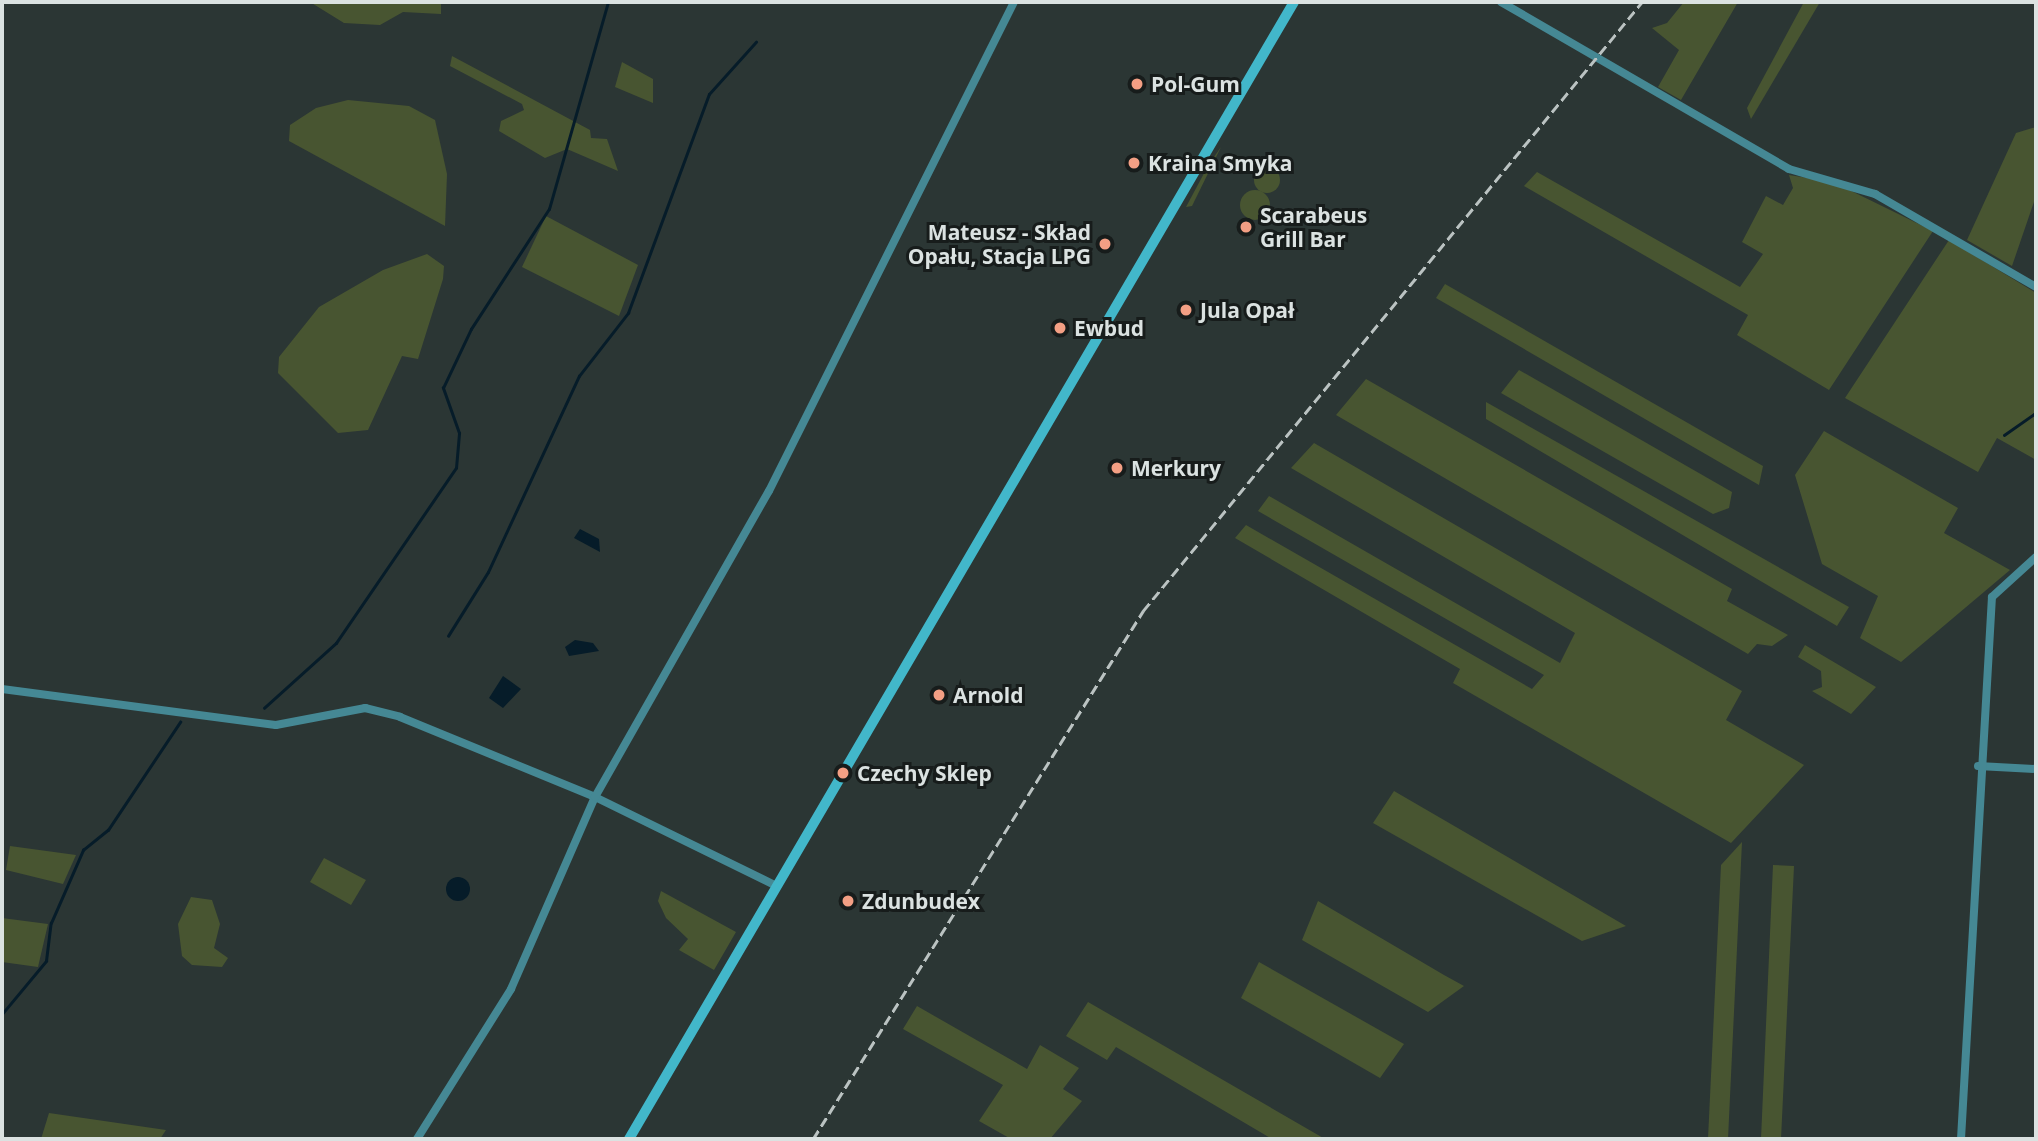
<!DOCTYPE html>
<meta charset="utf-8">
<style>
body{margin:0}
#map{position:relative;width:2038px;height:1141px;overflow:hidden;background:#2b3634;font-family:"Open Sans",sans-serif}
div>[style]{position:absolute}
.green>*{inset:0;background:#485531}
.round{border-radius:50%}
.water>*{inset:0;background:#061c29}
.stream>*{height:2.5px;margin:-1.25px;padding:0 1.25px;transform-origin:1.25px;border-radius:1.25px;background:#061c29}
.street>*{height:8px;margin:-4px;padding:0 4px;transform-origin:4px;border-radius:4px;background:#458894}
.secondary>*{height:10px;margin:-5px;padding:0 5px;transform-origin:5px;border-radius:5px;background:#42b7ca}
.rail>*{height:2.5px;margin-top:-1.25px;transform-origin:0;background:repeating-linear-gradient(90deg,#bbc3c2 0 10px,transparent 0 15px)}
.dots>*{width:19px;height:19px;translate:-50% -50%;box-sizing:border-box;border:4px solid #171c1b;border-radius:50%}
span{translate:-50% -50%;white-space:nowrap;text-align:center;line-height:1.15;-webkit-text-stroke:6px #171c1b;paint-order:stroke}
.poi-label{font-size:21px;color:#dbe2e1;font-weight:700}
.left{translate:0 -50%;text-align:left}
.right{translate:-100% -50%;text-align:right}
.frame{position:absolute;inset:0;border:4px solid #dbe2e1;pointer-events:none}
</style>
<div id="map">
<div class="green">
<div style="clip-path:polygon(310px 2px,441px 2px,441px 14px,403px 12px,380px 25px,344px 23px)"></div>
<div style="clip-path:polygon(1684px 2px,1738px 2px,1681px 100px,1658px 87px,1679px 50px,1652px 28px,1667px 23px)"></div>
<div style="clip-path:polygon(1804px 2px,1820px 2px,1751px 119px,1747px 108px)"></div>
<div style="clip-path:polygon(452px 56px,590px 130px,591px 138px,607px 139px,618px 171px,567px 149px,545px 158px,499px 131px,501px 121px,524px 110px,522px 104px,450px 66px)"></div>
<div style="clip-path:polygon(622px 62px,653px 79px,653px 103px,615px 87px)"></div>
<div style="clip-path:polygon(348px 100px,409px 106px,435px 120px,447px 174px,445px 226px,289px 141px,290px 125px,316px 108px)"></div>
<div style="clip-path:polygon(2036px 127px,2036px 196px,2012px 266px,1967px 240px,2016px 133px)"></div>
<div style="clip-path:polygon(1221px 147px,1192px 206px,1186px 207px,1209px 164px)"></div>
<div class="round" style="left:1254px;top:167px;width:26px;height:26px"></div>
<div style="clip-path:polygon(1537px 172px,1740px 287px,1763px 254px,1742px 242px,1766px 196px,1783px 205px,1793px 188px,1789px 175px,1833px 182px,1933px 231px,1829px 390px,1737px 335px,1748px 315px,1524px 186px)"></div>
<div class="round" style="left:1240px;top:190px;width:30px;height:30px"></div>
<div style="clip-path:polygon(546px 216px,638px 265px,619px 316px,522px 267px)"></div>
<div style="clip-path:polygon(1949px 240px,2036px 293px,2036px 460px,1997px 438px,1978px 472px,1845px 398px)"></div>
<div style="clip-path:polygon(427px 254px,444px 266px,443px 279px,418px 359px,402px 356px,368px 430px,338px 433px,278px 373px,279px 357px,319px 307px,383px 270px)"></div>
<div style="clip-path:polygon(1445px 284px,1763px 466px,1759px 485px,1436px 298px)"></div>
<div style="clip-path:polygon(1519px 370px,1732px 492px,1729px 508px,1713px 514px,1501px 393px)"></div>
<div style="clip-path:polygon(1366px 379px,1732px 589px,1727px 601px,1788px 635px,1772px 646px,1757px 644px,1748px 654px,1336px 415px)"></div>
<div style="clip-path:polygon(1486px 402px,1849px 607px,1837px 626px,1486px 419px)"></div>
<div style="clip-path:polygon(1824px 431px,1958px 508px,1944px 533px,2010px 570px,1901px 662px,1860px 638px,1878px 596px,1822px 564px,1795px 475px)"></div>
<div style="clip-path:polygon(1314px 443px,1742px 691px,1726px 720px,1804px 765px,1731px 843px,1453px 683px,1460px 669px,1235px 538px,1246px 525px,1532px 689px,1544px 675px,1258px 511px,1269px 496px,1560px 663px,1575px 633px,1291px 468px)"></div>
<div style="clip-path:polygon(1805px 645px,1876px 687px,1851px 714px,1812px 691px,1822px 687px,1821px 671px,1798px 657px)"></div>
<div style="clip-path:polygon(1394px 791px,1518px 863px,1626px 926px,1582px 941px,1373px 823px)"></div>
<div style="clip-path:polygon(1742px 842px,1728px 1139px,1708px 1139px,1721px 865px)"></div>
<div style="clip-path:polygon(10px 846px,76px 855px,63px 884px,6px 870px)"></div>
<div style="clip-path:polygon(324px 858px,366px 880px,351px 905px,310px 882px)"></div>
<div style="clip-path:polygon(1773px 865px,1794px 866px,1781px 1139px,1761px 1139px)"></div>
<div style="clip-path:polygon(661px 891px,736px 932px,714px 970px,679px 950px,688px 939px,666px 918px,658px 901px)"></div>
<div style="clip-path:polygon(191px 897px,212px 900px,220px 924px,214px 948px,228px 958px,222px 967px,192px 965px,182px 956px,178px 924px)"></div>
<div style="clip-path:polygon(1318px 901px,1444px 975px,1464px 986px,1428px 1012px,1302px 940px)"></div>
<div style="clip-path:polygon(2px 918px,48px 924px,38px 967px,2px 962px)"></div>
<div style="clip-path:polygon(1259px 962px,1404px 1044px,1380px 1078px,1241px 998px)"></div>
<div style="clip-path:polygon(1088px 1002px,1147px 1036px,1325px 1139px,1272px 1139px,1116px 1047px,1107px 1060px,1066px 1036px)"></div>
<div style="clip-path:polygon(917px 1006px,1027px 1069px,1040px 1045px,1079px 1068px,1063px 1089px,1082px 1101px,1050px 1139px,1011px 1139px,979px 1121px,1003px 1085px,903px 1029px)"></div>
<div style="clip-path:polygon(49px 1113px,166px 1130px,160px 1139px,41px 1139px)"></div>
</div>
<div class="water">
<div style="clip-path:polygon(580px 529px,599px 539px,600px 552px,574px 538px)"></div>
<div style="clip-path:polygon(575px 640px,593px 643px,599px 651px,569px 656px,565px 647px)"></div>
<div style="clip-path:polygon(503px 676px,521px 689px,503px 708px,489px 698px)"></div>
<div class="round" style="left:446px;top:877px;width:24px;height:24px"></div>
</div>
<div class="stream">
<div style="left:2004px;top:435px;width:39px;rotate:-35deg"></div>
<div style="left:448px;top:636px;width:75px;rotate:-58deg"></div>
<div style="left:488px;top:572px;width:216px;rotate:-65.1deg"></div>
<div style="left:579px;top:376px;width:80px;rotate:-52.1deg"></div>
<div style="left:628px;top:313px;width:233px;rotate:-69.7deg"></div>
<div style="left:709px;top:94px;width:70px;rotate:-47.9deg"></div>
<div style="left:264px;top:708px;width:97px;rotate:-42.1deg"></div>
<div style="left:336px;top:643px;width:212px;rotate:-55.6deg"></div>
<div style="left:456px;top:468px;width:35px;rotate:-85deg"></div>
<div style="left:459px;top:433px;width:48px;rotate:-109.6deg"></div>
<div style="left:443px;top:388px;width:65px;rotate:-64.6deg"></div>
<div style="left:471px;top:329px;width:143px;rotate:-57deg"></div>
<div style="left:549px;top:209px;width:215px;rotate:-74.1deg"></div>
<div style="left:2px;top:1014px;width:69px;rotate:-50.3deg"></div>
<div style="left:46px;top:961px;width:38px;rotate:-83deg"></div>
<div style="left:51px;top:923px;width:80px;rotate:-66.3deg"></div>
<div style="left:83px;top:850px;width:32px;rotate:-39deg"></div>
<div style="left:108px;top:830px;width:130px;rotate:-56.3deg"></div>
</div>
<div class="street">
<div style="left:1501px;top:2px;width:333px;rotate:30.1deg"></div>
<div style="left:1789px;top:169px;width:90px;rotate:16.2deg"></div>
<div style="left:1875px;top:194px;width:186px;rotate:30deg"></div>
<div style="left:2px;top:689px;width:276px;rotate:7.5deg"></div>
<div style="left:276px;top:725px;width:91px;rotate:-10.8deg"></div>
<div style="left:365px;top:708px;width:36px;rotate:14deg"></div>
<div style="left:400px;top:717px;width:211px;rotate:22.3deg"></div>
<div style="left:595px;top:797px;width:203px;rotate:26.1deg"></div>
<div style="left:1978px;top:766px;width:58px;rotate:3deg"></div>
<div style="left:417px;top:1139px;width:177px;rotate:-57.9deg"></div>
<div style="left:511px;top:989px;width:210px;rotate:-66.4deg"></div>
<div style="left:595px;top:797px;width:352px;rotate:-60.4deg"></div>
<div style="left:769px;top:491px;width:547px;rotate:-63.39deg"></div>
<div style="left:1961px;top:1139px;width:543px;rotate:-86.73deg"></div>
<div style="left:1992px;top:597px;width:59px;rotate:-42.3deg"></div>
</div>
<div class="secondary">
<div style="left:629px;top:1139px;width:1317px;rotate:-59.68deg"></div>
</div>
<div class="rail">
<div style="left:813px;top:1139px;width:623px;rotate:-57.99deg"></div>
<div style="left:1143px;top:611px;width:787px;rotate:-50.67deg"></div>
</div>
<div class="dots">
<div style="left:1137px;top:84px;background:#f39f84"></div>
<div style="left:1134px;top:163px;background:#f39f84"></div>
<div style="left:1246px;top:227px;background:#f39f84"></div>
<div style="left:1105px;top:244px;background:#f39f84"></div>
<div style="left:1186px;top:310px;background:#f39f84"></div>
<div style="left:1060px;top:328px;background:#f39f84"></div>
<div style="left:1117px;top:468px;background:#f39f84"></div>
<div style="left:939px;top:695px;background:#f39f84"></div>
<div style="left:843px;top:773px;background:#f39f84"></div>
<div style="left:848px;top:901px;background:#f39f84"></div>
</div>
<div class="poi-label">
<span class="left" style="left:1151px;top:84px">Pol-Gum</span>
<span class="left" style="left:1148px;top:163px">Kraina Smyka</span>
<span class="left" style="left:1260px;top:227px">Scarabeus<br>Grill Bar</span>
<span class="right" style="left:1091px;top:244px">Mateusz - Skład<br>Opału, Stacja LPG</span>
<span class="left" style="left:1200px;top:310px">Jula Opał</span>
<span class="left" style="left:1074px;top:328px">Ewbud</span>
<span class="left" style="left:1131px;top:468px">Merkury</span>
<span class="left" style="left:953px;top:695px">Arnold</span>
<span class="left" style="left:857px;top:773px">Czechy Sklep</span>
<span class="left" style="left:862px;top:901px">Zdunbudex</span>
</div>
<div class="frame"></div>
</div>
